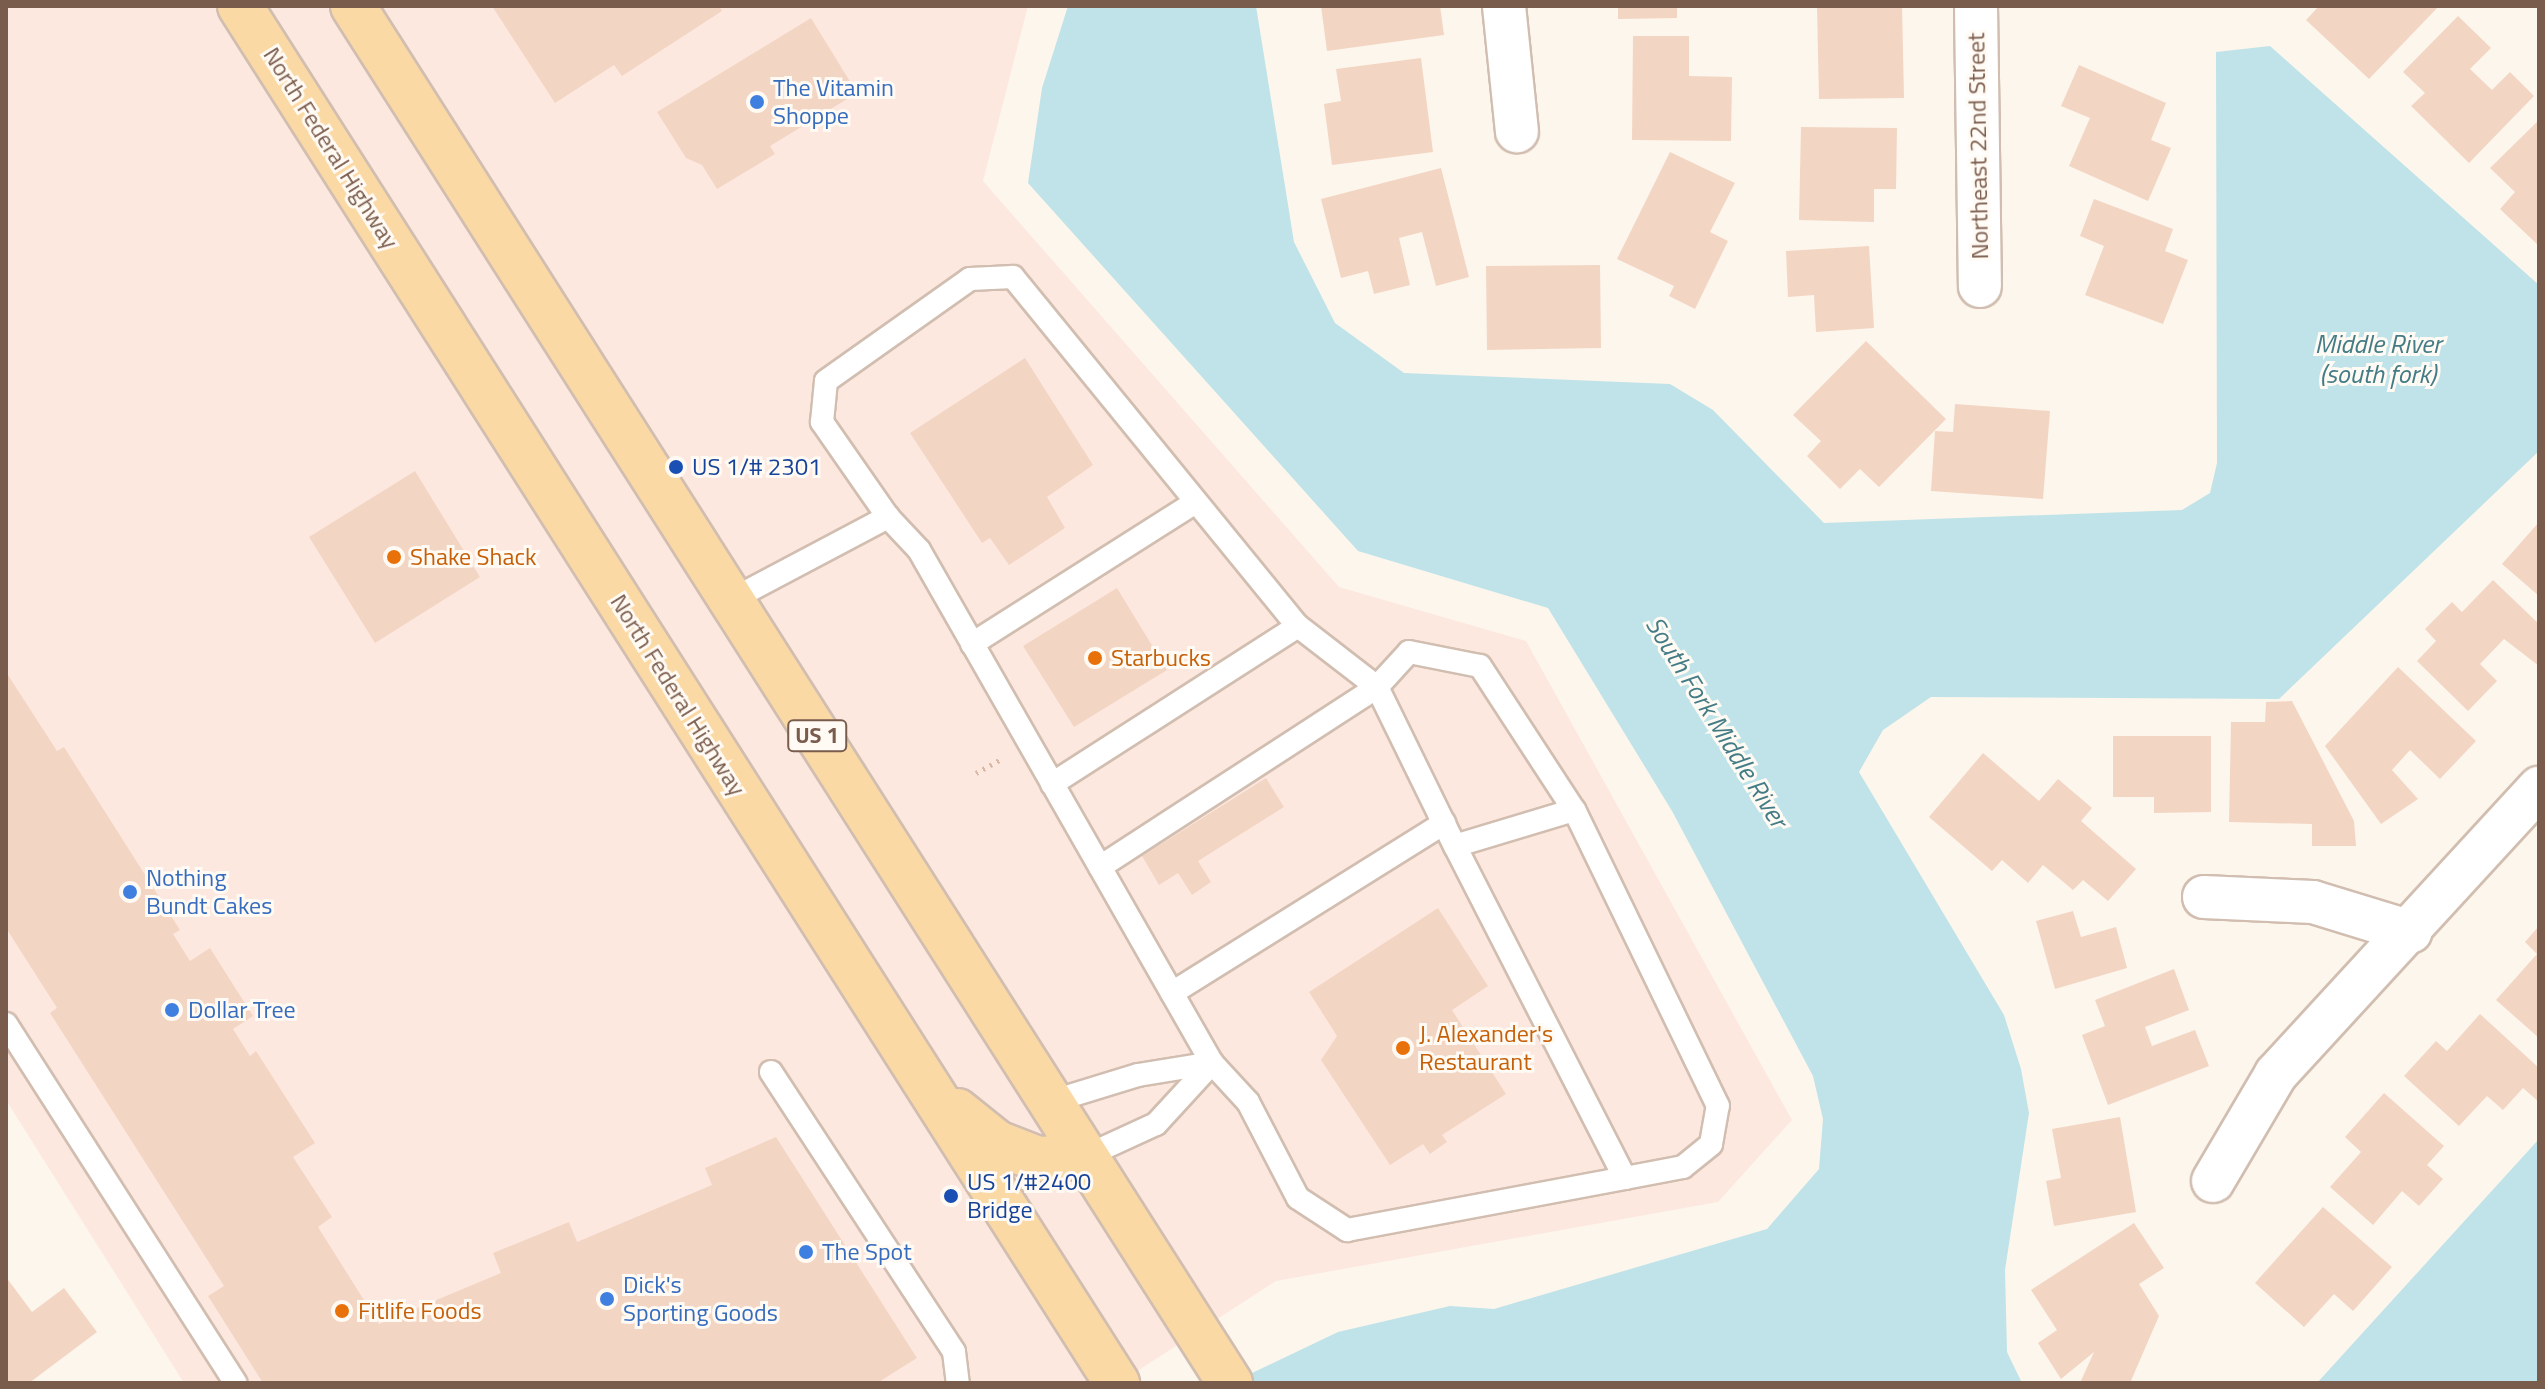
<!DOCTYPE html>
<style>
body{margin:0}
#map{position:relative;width:2545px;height:1389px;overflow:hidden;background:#fdf6ec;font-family:"Titillium Web",sans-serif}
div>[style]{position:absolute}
.commercial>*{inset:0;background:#fde8e0}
.water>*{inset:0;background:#bfe3e8}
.building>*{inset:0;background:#f3d5c3}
.path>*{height:5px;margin-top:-2.5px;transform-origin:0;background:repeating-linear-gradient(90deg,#d9b8a5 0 2px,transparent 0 8px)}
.roads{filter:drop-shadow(2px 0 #d1beb0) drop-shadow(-2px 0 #d1beb0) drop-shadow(0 2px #d1beb0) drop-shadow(0 -2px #d1beb0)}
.service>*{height:22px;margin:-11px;padding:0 11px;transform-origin:11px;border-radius:11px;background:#fff}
.minor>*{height:42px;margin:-21px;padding:0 21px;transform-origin:21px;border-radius:21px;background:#fff}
.primary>*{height:44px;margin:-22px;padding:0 22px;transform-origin:22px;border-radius:22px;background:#fbd9a5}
.dots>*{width:22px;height:22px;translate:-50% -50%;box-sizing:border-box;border:4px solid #fffaf3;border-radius:50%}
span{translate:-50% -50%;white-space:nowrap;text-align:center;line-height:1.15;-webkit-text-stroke:6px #fffaf3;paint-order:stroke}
.shield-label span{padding:2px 6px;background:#fffaf3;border:2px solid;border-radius:6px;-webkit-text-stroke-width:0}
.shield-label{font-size:22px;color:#7a5c4d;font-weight:700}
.shop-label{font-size:24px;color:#366cbe}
.left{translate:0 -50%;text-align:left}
.street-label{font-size:24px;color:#7a5c4d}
.transit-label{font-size:24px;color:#164399}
.food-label{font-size:24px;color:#c56008}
.water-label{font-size:26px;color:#437c86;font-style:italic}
.frame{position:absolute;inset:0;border:8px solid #7a5c4d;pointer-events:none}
</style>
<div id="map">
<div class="commercial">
<div style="clip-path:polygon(6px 6px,1028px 6px,983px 181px,1339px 587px,1526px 641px,1792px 1120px,1718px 1202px,1276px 1281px,1119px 1383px,184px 1383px,6px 1100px)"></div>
</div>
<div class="water">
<div style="clip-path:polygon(1068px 6px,1256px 6px,1294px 242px,1335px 323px,1404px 373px,1670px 384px,1713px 410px,1824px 523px,2182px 510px,2210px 493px,2217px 463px,2216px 52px,2270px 46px,2539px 285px,2539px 451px,2279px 699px,1931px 697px,1883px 730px,1859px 772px,2004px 1015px,2021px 1069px,2029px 1113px,2005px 1270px,2007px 1352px,2022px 1383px,1231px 1383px,1338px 1332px,1450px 1306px,1494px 1309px,1767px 1229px,1819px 1169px,1823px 1119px,1813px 1076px,1672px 811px,1548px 608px,1358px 551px,1028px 183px,1042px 88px)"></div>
<div style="clip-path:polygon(2539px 1139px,2539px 1383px,2317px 1383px)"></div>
</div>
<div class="building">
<div style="clip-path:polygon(492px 6px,719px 6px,722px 11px,622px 76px,614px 65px,555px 103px)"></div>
<div style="clip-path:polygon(1321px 6px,1440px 6px,1444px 35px,1327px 51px)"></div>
<div style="clip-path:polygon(1618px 6px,1677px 6px,1677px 18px,1618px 19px)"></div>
<div style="clip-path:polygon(1817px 6px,1902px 6px,1904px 98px,1819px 99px)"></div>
<div style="clip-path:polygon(2319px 6px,2439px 6px,2369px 79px,2306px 20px)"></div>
<div style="clip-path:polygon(2458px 16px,2491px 48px,2470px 69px,2492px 90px,2510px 72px,2534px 96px,2469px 163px,2411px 106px,2425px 93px,2403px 72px)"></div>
<div style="clip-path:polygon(811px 18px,857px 93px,770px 146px,775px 154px,717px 189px,702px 165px,686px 158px,657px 112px)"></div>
<div style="clip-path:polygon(1633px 36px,1689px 36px,1689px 76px,1732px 77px,1731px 141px,1632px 140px)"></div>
<div style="clip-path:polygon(1421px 58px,1433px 152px,1332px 165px,1324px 104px,1341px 101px,1336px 69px)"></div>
<div style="clip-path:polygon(2079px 65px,2166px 103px,2151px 140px,2171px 148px,2148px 201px,2069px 166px,2090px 118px,2061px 106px)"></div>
<div style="clip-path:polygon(2539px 120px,2539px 246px,2500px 209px,2515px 192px,2490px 168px)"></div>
<div style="clip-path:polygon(1801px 127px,1897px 128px,1896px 189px,1874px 189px,1874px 222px,1799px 220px)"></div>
<div style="clip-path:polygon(1670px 152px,1735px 183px,1710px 232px,1728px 241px,1695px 309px,1669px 296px,1674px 286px,1617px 259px)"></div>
<div style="clip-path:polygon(1441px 168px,1469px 277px,1436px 286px,1422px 232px,1399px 238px,1410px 285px,1374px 294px,1368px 271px,1341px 278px,1321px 199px)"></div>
<div style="clip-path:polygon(2094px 199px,2173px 229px,2165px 251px,2188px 260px,2163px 324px,2085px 295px,2104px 246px,2080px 236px)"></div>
<div style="clip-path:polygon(1869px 246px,1874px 328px,1816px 332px,1814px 295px,1788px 297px,1786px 251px)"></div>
<div style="clip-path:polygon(1600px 265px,1601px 348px,1487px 350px,1486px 266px)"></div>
<div style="clip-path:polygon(1866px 341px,1946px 419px,1879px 487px,1860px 469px,1840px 489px,1807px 456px,1821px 441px,1793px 415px)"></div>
<div style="clip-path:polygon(1025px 358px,1093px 465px,1047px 497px,1065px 528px,1009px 565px,990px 538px,982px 543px,910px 433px)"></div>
<div style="clip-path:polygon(1955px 404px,2050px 411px,2043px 499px,1931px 491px,1935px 431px,1953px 432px)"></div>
<div style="clip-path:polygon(415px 471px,480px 577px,375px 643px,309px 537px)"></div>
<div style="clip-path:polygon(2539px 522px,2539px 596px,2502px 564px)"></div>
<div style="clip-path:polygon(2493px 580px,2539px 624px,2539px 666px,2504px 639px,2480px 664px,2497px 681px,2468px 711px,2417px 661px,2436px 641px,2425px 629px,2452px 602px,2462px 612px)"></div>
<div style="clip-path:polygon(1117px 588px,1167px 670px,1074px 727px,1023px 646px)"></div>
<div style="clip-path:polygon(2398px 667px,2476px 741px,2440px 779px,2410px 750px,2392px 770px,2418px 799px,2381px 824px,2325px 746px)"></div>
<div style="clip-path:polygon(6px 672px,57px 751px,64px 747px,180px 930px,173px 934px,190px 961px,210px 948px,253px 1016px,233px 1029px,250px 1056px,256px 1051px,315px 1143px,293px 1157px,332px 1217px,318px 1227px,379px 1324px,501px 1273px,493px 1253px,569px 1222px,577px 1242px,712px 1185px,705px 1168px,776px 1137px,917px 1358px,877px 1383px,263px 1383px,208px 1296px,224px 1286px,50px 1013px,57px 1008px,6px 928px)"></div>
<div style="clip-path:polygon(2292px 701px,2354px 821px,2356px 846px,2312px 846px,2312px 824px,2229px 822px,2231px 722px,2265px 722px,2266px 702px)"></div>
<div style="clip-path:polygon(2113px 736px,2211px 736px,2211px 812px,2154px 813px,2154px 797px,2113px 797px)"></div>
<div style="clip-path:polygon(1983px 753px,2039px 801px,2058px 779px,2092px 808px,2081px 821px,2136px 869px,2108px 901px,2083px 880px,2073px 890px,2043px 865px,2028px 883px,2002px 860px,1992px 871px,1929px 817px)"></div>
<div style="clip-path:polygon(1266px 778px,1284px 807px,1198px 861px,1211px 882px,1192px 895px,1178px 873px,1159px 885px,1142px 856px)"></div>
<div style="clip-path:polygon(1438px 908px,1488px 986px,1452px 1010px,1506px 1094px,1442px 1135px,1447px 1142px,1430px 1154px,1423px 1144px,1390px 1165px,1321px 1060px,1337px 1036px,1309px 992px)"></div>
<div style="clip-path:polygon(2073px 911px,2081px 937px,2116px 927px,2127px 968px,2055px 989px,2036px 921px)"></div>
<div style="clip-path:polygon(2539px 926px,2539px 1038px,2496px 1000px,2537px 954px,2525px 942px)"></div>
<div style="clip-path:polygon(2174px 969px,2189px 1010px,2145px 1027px,2152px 1046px,2195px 1030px,2209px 1066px,2108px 1105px,2082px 1035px,2105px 1026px,2095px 1000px)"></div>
<div style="clip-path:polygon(2480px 1014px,2539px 1068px,2539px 1102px,2523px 1088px,2503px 1110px,2487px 1096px,2459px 1126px,2404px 1076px,2436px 1041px,2447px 1051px)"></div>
<div style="clip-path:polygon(2384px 1093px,2444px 1146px,2427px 1165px,2443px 1179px,2419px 1206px,2402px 1191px,2373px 1225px,2330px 1187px,2361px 1152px,2345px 1137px)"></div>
<div style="clip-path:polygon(2120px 1117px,2136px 1212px,2054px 1226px,2046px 1181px,2061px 1178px,2052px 1129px)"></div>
<div style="clip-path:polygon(2323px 1207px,2392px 1267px,2353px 1311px,2334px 1294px,2304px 1327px,2255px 1283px)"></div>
<div style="clip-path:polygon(2134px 1223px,2164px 1268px,2139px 1284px,2159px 1316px,2130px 1383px,2080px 1383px,2094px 1352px,2061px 1379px,2038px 1343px,2057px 1330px,2031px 1290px)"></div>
<div style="clip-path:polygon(6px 1277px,32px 1312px,64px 1288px,97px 1332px,29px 1383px,6px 1383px)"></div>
</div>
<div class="path">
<div style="left:976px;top:773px;width:31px;rotate:-29deg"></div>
</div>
<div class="roads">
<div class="service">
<div style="left:888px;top:517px;width:116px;rotate:-124.8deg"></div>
<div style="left:822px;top:422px;width:41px;rotate:-84.4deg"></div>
<div style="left:826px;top:381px;width:176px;rotate:-35.3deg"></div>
<div style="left:970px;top:279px;width:43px;rotate:-2.7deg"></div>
<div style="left:1013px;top:277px;width:451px;rotate:50.8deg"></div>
<div style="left:1298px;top:626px;width:100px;rotate:37.7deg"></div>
<div style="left:1377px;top:687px;width:177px;rotate:63.9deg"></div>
<div style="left:731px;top:600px;width:178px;rotate:-27.9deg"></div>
<div style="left:888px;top:517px;width:45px;rotate:46.8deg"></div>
<div style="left:919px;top:550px;width:591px;rotate:60.27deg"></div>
<div style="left:1212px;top:1063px;width:53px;rotate:47.3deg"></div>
<div style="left:1248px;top:1102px;width:108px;rotate:62.5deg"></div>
<div style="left:1298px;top:1198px;width:59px;rotate:33.1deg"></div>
<div style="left:1347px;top:1230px;width:283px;rotate:-10.6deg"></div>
<div style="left:1625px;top:1178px;width:59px;rotate:-10.7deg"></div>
<div style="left:1683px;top:1167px;width:36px;rotate:-39deg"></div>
<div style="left:1711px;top:1144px;width:39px;rotate:-80deg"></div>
<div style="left:1718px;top:1106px;width:329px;rotate:-115.9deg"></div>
<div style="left:1574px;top:810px;width:124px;rotate:163.2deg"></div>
<div style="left:1455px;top:846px;width:373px;rotate:62.9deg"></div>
<div style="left:972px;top:644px;width:265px;rotate:-32.4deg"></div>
<div style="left:1052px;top:784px;width:292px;rotate:-32.7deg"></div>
<div style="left:1100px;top:867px;width:330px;rotate:-33deg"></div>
<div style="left:1377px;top:687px;width:47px;rotate:-47.6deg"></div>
<div style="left:1409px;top:652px;width:72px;rotate:11.2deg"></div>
<div style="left:1480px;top:666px;width:172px;rotate:56.9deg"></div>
<div style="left:1172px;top:993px;width:321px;rotate:-32deg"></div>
<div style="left:6px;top:1024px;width:426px;rotate:57.4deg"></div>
<div style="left:771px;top:1072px;width:334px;rotate:56.8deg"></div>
<div style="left:954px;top:1352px;width:31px;rotate:83deg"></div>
<div style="left:1050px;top:1102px;width:92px;rotate:-17.1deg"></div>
<div style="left:1138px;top:1075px;width:75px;rotate:-9.2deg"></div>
<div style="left:1084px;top:1157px;width:79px;rotate:-24.6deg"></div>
<div style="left:1156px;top:1124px;width:83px;rotate:-47.4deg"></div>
</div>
<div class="minor">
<div style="left:1504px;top:6px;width:126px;rotate:84.1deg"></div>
<div style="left:1976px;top:6px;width:280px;rotate:89.2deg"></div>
<div style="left:2204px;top:897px;width:109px;rotate:2.6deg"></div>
<div style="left:2313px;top:902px;width:102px;rotate:17deg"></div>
<div style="left:2213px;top:1181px;width:124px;rotate:-59.5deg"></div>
<div style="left:2276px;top:1074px;width:389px;rotate:-47.4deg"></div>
</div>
<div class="primary">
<div style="left:240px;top:6px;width:1633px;rotate:57.51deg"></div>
<div style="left:353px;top:6px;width:1633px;rotate:57.51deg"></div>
<div style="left:957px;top:1111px;width:51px;rotate:38.7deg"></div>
<div style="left:997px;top:1143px;width:44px;rotate:21.3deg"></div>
<div style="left:1038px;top:1159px;width:46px;rotate:-2.5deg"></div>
</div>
</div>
<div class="dots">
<div style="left:757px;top:102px;background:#3f7fe0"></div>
<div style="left:676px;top:467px;background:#1a4fb4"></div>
<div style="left:394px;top:557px;background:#e8710a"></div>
<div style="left:1095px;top:658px;background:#e8710a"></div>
<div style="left:130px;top:892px;background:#3f7fe0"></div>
<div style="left:172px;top:1010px;background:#3f7fe0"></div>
<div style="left:1403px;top:1048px;background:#e8710a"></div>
<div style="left:951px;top:1196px;background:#1a4fb4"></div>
<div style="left:806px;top:1252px;background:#3f7fe0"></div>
<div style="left:607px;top:1299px;background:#3f7fe0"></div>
<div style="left:342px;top:1311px;background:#e8710a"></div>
</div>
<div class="shield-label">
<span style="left:817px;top:736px">US 1</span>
</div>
<div class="shop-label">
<span class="left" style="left:773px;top:102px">The Vitamin<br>Shoppe</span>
<span class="left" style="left:146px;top:892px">Nothing<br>Bundt Cakes</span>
<span class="left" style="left:188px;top:1010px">Dollar Tree</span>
<span class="left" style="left:822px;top:1252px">The Spot</span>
<span class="left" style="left:623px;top:1299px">Dick's<br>Sporting Goods</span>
</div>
<div class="street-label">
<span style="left:1978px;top:146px;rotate:-91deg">Northeast 22nd Street</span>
<span style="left:331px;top:148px;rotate:58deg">North Federal Highway</span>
<span style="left:678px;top:695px;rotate:58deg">North Federal Highway</span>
</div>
<div class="transit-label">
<span class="left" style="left:692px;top:467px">US 1/# 2301</span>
<span class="left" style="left:967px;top:1196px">US 1/#2400<br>Bridge</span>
</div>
<div class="food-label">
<span class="left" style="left:410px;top:557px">Shake Shack</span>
<span class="left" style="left:1111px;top:658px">Starbucks</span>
<span class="left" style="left:1419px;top:1048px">J. Alexander's<br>Restaurant</span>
<span class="left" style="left:358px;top:1311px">Fitlife Foods</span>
</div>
<div class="water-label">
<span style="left:2378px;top:359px">Middle River<br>(south fork)</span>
<span style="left:1717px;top:722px;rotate:58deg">South Fork Middle River</span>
</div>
<div class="frame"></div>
</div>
